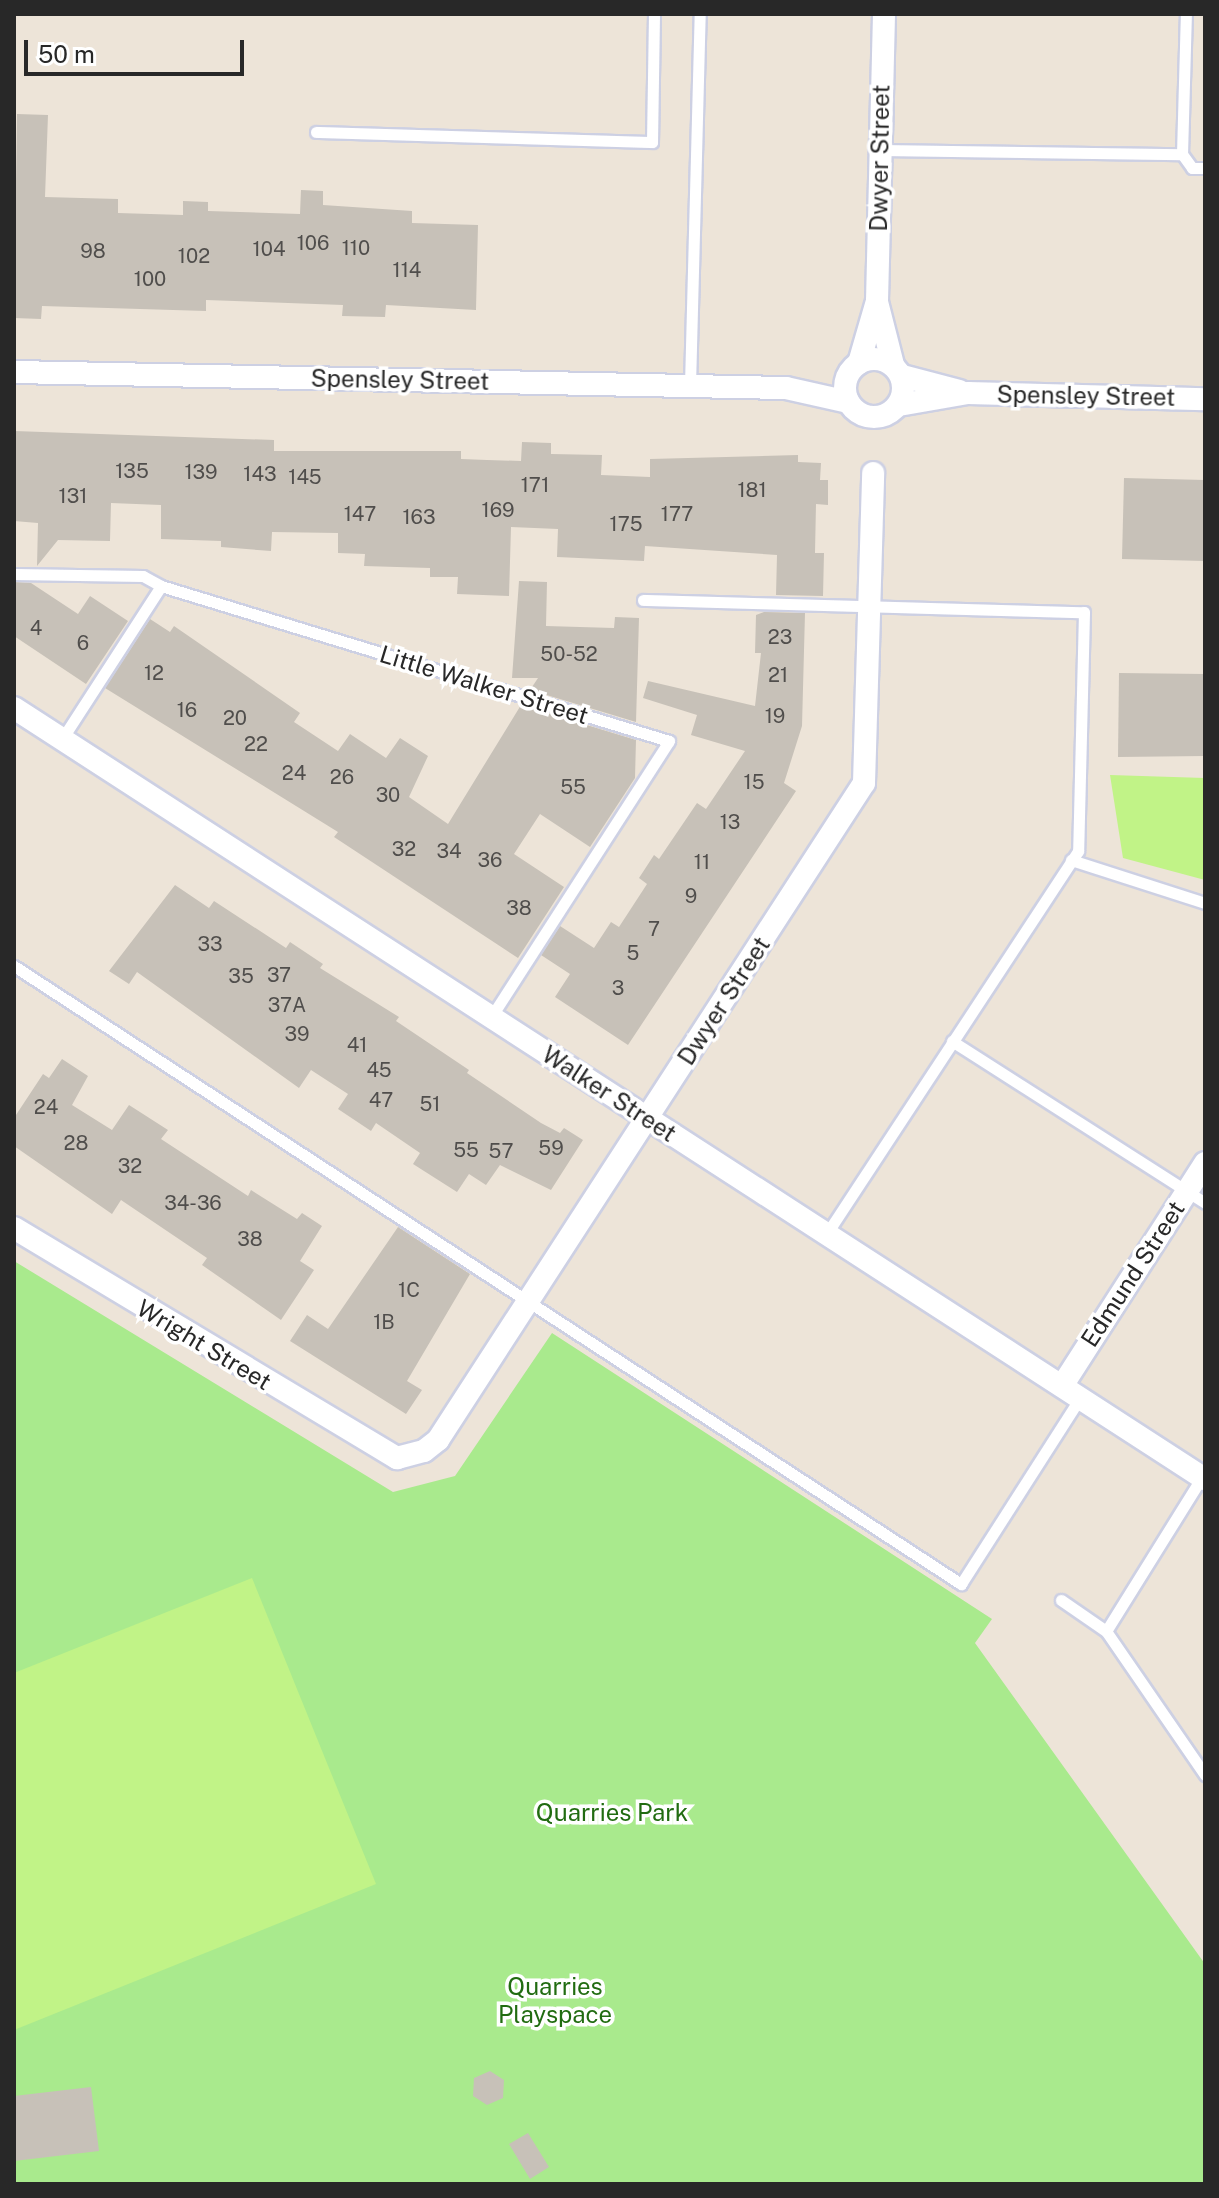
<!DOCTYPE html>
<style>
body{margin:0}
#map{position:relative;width:1219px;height:2198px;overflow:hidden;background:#ede4d8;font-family:"Public Sans",sans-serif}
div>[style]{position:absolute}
.green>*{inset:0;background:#a9ea8d}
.pitch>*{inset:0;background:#c1f387}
.building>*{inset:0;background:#c7c1b8}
.roads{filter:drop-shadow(2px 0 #cdd0e3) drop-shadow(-2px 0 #cdd0e3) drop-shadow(0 2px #cdd0e3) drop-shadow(0 -2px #cdd0e3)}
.lane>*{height:11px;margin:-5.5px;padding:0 5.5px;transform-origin:5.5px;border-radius:5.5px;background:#fff}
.street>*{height:22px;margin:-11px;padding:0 11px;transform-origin:11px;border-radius:11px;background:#fff}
.street>.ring{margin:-11px;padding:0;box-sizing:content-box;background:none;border:22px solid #fff;border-radius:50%}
span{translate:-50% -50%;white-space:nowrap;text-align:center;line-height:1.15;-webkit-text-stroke:7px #fff;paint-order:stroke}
.number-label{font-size:20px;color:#504e4c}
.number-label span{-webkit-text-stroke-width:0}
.street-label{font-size:24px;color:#282828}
.park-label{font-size:24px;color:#216c11}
.frame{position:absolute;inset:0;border:16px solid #282828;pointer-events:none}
.scale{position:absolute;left:24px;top:40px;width:220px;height:36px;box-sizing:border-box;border:4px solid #282828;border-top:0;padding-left:10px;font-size:24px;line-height:28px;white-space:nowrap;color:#282828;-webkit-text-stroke:6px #fff;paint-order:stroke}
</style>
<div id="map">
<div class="green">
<div style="clip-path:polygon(14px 1261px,393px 1492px,455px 1476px,552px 1333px,992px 1619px,975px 1643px,1205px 1964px,1205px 2184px,14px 2184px)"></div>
</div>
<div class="pitch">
<div style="clip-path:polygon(1110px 775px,1205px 778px,1205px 880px,1123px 858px)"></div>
<div style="clip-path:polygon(252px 1578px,376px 1884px,14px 2030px,14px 1673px)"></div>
</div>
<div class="building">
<div style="clip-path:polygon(17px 114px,48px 115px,45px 197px,118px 199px,118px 213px,183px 215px,183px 201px,208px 202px,208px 211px,300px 214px,301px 190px,323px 191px,323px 205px,412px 211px,412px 223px,478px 225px,476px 310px,386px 305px,385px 317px,342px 316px,343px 305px,206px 300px,206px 311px,42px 306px,41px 319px,14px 318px)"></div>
<div style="clip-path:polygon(14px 431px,274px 440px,274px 451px,461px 451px,461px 459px,487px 460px,521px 461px,522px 442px,551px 443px,551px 454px,602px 455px,601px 475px,650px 477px,650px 459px,798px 455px,798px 462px,821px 463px,820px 480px,828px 480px,828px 505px,816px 504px,815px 553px,824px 553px,823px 596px,776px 595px,777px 555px,645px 546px,644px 561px,557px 557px,558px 529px,511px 527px,509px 596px,457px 594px,458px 577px,430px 577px,430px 568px,364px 566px,365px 554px,338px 553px,338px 533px,272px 532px,271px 551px,221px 547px,221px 541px,161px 539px,161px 505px,111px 503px,110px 541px,58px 540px,37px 566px,38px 523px,14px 521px)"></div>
<div style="clip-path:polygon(1124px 478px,1205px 480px,1205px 561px,1122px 559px)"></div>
<div style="clip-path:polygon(519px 581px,547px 582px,546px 626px,614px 628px,615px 617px,639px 618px,636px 722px,530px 690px,538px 678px,512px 678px)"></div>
<div style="clip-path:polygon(14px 582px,31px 583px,78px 614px,90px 596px,128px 621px,86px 684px,14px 636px)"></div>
<div style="clip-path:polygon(764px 612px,805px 613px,802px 726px,784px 783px,796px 791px,628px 1045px,555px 997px,570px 974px,541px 955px,560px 926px,594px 948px,611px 922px,619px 927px,647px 884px,639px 878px,654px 855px,659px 859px,697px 803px,706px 809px,745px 751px,691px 735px,697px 715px,643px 698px,648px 681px,755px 706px,761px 653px,755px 653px,756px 615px)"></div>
<div style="clip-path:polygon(150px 619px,170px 632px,174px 626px,300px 713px,294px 722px,338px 751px,350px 734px,386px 758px,400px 738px,428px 756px,409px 797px,448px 824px,521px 705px,636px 740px,635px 778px,590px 847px,540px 814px,514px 854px,564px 887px,518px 958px,334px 837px,338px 832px,105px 688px)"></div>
<div style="clip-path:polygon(1119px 673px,1205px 674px,1205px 756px,1118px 757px)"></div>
<div style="clip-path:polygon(175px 885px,209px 908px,214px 901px,286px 948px,290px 942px,323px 964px,320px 968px,399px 1017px,396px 1021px,469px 1070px,467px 1073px,541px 1123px,560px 1133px,564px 1128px,583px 1140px,551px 1190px,500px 1165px,486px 1185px,469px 1174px,457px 1192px,413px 1164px,420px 1153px,376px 1123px,371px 1131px,338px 1109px,348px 1094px,311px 1070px,299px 1088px,137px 972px,129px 984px,109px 971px)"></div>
<div style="clip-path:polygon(62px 1059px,88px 1076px,72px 1105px,112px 1130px,129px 1105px,168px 1130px,161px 1139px,248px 1196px,251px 1190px,297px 1219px,302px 1213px,322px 1226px,300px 1261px,314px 1270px,281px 1320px,202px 1265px,207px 1258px,121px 1200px,112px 1214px,14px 1146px,14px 1118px,43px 1074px,49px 1078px)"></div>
<div style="clip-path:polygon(398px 1227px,470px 1274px,407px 1381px,422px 1390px,406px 1414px,290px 1341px,307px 1315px,328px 1329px)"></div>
<div style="clip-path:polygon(490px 2071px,504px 2080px,503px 2098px,487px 2105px,473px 2096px,474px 2078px)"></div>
<div style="clip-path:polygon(91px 2087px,99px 2151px,14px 2161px,14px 2096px)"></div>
<div style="clip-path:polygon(528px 2133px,549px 2167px,530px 2179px,509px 2144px)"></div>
</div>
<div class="roads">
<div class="lane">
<div style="left:316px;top:132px;width:336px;rotate:1.7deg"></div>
<div style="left:652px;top:142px;width:128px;rotate:-89.1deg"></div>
<div style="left:880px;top:150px;width:302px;rotate:0.8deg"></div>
<div style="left:1182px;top:154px;width:17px;rotate:54deg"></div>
<div style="left:1192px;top:168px;width:13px"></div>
<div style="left:1182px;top:154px;width:140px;rotate:-88.4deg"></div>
<div style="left:690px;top:385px;width:371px;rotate:-88.5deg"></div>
<div style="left:14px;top:574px;width:129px;rotate:0.9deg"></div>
<div style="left:143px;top:576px;width:21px;rotate:29deg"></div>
<div style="left:643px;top:600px;width:441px;rotate:1.6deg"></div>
<div style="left:1084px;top:612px;width:239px;rotate:91.4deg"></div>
<div style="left:1078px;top:851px;width:458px;rotate:123.3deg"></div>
<div style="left:62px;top:739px;width:182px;rotate:-57.1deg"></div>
<div style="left:161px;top:586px;width:531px;rotate:16.97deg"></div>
<div style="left:669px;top:741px;width:328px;rotate:122.8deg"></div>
<div style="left:1071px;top:860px;width:141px;rotate:17.8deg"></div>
<div style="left:14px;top:966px;width:1131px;rotate:33.13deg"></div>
<div style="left:961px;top:1584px;width:221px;rotate:-57.4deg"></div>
<div style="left:952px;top:1041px;width:300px;rotate:32.6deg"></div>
<div style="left:1202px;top:1477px;width:181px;rotate:121.9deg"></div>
<div style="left:1106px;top:1631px;width:175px;rotate:55.5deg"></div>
<div style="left:1061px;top:1600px;width:55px;rotate:34.6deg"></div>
</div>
<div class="street">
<div style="left:877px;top:302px;width:65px;rotate:75.7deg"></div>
<div class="ring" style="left:845px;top:359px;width:36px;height:36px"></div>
<div style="left:859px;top:363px;width:65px;rotate:-73.8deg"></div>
<div style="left:877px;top:301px;width:287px;rotate:-88.6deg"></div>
<div style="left:14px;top:372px;width:772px;rotate:1.19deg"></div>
<div style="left:786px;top:388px;width:64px;rotate:12.7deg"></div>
<div style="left:902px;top:376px;width:59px;rotate:14.7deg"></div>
<div style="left:899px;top:405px;width:70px;rotate:-9.9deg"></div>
<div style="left:968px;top:393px;width:237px;rotate:1.5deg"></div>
<div style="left:14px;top:708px;width:1419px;rotate:32.92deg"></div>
<div style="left:14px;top:1228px;width:447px;rotate:31deg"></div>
<div style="left:397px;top:1458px;width:28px;rotate:-15deg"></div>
<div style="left:424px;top:1451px;width:18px;rotate:-38deg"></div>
<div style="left:438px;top:1440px;width:783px;rotate:-57.04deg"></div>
<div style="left:864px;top:783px;width:310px;rotate:-88.3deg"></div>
<div style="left:1062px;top:1386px;width:265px;rotate:-57.3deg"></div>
</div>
</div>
<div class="number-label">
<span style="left:313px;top:243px">106</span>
<span style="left:356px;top:248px">110</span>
<span style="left:269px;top:249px">104</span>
<span style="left:93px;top:251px">98</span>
<span style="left:194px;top:256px">102</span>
<span style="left:407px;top:270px">114</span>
<span style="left:150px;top:279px">100</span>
<span style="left:132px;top:471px">135</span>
<span style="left:201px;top:472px">139</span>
<span style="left:260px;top:474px">143</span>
<span style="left:305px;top:477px">145</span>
<span style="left:535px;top:485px">171</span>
<span style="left:752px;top:490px">181</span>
<span style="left:73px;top:496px">131</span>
<span style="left:498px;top:510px">169</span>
<span style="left:360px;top:514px">147</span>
<span style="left:677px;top:514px">177</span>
<span style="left:419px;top:517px">163</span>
<span style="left:626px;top:524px">175</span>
<span style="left:36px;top:628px">4</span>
<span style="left:780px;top:637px">23</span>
<span style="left:83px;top:643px">6</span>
<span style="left:569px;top:654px">50-52</span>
<span style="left:154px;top:673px">12</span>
<span style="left:778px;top:675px">21</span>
<span style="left:187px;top:710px">16</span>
<span style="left:775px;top:716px">19</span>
<span style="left:235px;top:718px">20</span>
<span style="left:256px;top:744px">22</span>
<span style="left:294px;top:773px">24</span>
<span style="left:342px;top:777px">26</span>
<span style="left:754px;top:782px">15</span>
<span style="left:573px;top:787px">55</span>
<span style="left:388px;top:795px">30</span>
<span style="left:730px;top:822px">13</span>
<span style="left:404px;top:849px">32</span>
<span style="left:449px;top:851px">34</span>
<span style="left:490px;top:860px">36</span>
<span style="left:702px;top:862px">11</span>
<span style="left:691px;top:896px">9</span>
<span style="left:519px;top:908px">38</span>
<span style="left:654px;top:929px">7</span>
<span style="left:210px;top:944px">33</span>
<span style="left:633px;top:953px">5</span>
<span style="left:279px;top:975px">37</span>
<span style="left:241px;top:976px">35</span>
<span style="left:618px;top:988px">3</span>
<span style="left:287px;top:1005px">37A</span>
<span style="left:297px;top:1034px">39</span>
<span style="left:357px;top:1045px">41</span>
<span style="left:379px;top:1070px">45</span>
<span style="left:381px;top:1100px">47</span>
<span style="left:430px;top:1104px">51</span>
<span style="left:46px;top:1107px">24</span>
<span style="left:76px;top:1143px">28</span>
<span style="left:551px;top:1148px">59</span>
<span style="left:466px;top:1150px">55</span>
<span style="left:501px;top:1151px">57</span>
<span style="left:130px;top:1166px">32</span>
<span style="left:193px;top:1203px">34-36</span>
<span style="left:250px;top:1239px">38</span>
<span style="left:409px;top:1290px">1C</span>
<span style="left:384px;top:1322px">1B</span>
</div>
<div class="street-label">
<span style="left:880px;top:158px;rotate:-89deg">Dwyer Street</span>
<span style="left:400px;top:380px;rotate:1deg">Spensley Street</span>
<span style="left:1086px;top:396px;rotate:1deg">Spensley Street</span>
<span style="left:484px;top:685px;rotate:17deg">Little Walker Street</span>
<span style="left:724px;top:1001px;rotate:-57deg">Dwyer Street</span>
<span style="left:609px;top:1094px;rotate:33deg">Walker Street</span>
<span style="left:1133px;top:1274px;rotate:-57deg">Edmund Street</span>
<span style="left:204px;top:1345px;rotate:31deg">Wright Street</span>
</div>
<div class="park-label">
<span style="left:612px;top:1813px">Quarries Park</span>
<span style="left:555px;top:2001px">Quarries<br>Playspace</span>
</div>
<div class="frame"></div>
<div class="scale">50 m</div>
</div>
